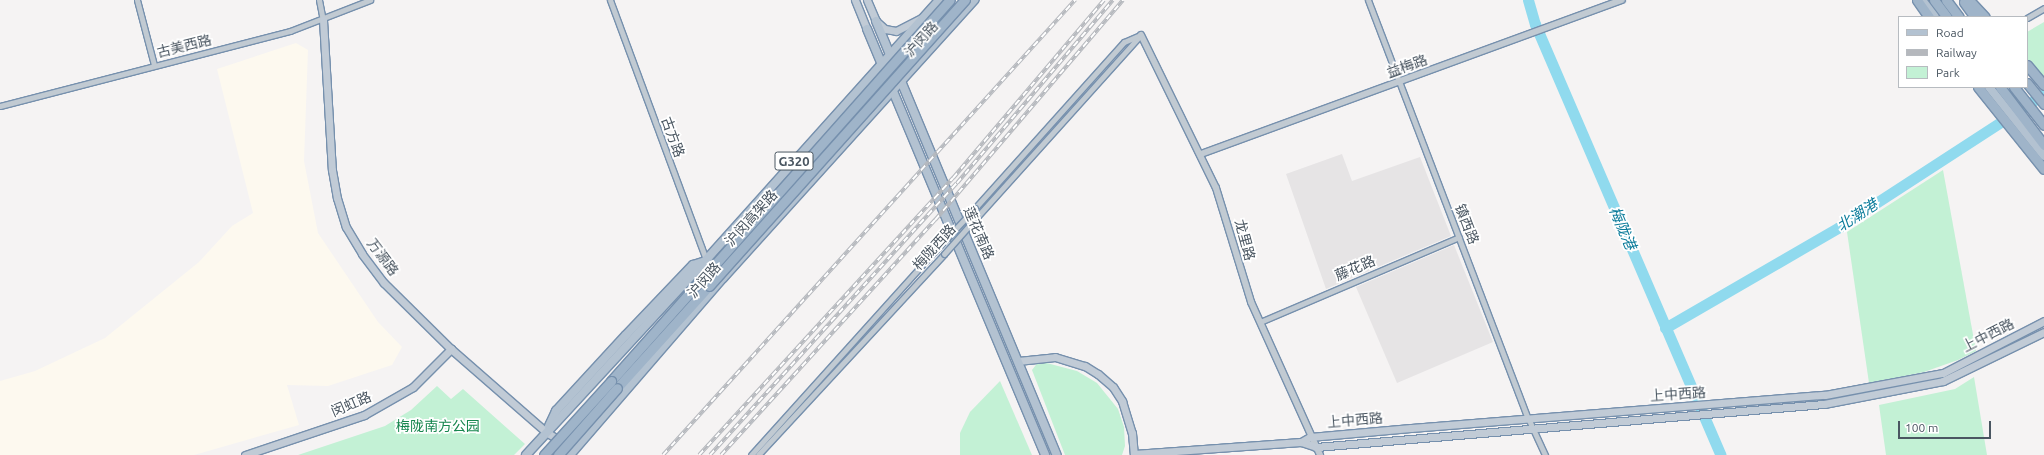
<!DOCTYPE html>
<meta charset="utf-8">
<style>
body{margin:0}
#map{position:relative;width:2044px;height:455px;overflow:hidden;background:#f5f3f3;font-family:Ubuntu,"Noto Sans SC",sans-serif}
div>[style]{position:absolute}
.commercial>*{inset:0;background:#fdf9ef}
.education>*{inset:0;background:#e6e4e5}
.green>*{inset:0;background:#c3f1d5}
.river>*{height:11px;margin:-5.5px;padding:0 5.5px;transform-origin:5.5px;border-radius:5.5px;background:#90daee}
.roads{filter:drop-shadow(1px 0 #7690ad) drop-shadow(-1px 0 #7690ad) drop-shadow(0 1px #7690ad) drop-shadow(0 -1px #7690ad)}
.minor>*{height:5px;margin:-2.5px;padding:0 2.5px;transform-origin:2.5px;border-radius:2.5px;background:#c1cad2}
.tertiary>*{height:6px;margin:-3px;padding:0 3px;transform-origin:3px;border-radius:3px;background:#c1cad2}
.secondary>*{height:7px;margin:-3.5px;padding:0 3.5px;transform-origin:3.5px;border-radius:3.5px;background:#c1cbd6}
.primary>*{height:8px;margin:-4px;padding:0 4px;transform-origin:4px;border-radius:4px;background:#b3c2d1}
.trunk>*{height:9px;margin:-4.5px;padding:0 4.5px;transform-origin:4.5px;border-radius:4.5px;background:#9fb4c9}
.rail>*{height:3.5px;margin-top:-1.75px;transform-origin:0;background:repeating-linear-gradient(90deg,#fff 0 6px,#b5b8bd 0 12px);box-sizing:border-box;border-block:1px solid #b5b8bd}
.bridges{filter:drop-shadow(1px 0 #7690ad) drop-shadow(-1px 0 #7690ad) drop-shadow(0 1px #7690ad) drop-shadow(0 -1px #7690ad)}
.minor-bridge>*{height:5px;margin:-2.5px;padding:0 2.5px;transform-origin:2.5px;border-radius:2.5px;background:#c1cad2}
.trunk-bridge>*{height:9px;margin:-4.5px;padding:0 4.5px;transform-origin:4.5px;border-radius:4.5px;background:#9fb4c9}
span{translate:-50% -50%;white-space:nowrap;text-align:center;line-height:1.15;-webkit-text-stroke:3.5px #fff;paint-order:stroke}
.shield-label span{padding:1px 3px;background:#fff;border:1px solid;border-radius:3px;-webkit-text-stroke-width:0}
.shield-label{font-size:13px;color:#4a5661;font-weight:700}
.street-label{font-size:14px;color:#4a5661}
.park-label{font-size:14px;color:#17864f}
.water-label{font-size:15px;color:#0c7c9b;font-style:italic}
.legend{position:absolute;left:1898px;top:16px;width:130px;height:72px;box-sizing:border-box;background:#fff;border:1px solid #b7bbc0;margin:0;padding:5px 7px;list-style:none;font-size:12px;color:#4a5661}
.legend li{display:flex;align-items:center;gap:8px;height:20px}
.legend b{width:20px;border:1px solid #b7bbc0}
.scale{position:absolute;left:1898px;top:421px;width:93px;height:18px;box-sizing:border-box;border:2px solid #4a5661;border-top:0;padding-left:5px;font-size:12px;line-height:14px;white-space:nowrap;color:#4a5661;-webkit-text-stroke:3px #fff;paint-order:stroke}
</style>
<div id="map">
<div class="commercial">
<div style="clip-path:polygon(296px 43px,308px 50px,304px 161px,318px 233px,378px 322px,402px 347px,392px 365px,328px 386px,287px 385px,299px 425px,194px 455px,0 455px,0 381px,35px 371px,105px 338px,199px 262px,232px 226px,253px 213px,217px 69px)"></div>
</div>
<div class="education">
<div style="clip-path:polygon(1342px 154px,1352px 181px,1420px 157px,1451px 236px,1326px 289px,1286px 174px)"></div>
<div style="clip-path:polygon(1454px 245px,1493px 342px,1397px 383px,1356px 287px)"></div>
</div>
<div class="green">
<div style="clip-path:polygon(2044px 22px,2044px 79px,2027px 59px,2027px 32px)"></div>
<div style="clip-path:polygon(1943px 170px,1976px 351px,1958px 360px,1924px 372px,1869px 383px,1847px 232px)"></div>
<div style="clip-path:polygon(1039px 361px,1077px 371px,1097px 383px,1118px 409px,1124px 427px,1125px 446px,1122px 455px,1065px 455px,1032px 370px)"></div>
<div style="clip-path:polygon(1974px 377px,1987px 455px,1886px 455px,1879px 405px,1955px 389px)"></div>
<div style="clip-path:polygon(1000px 381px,1032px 455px,960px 455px,960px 433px,970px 412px)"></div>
<div style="clip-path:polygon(437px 386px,451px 399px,463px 389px,525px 444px,514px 455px,298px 455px,385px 426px,411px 410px)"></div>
</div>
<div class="river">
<div style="left:1528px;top:0;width:25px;rotate:74deg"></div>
<div style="left:1535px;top:24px;width:469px;rotate:66.7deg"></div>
<div style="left:1665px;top:328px;width:201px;rotate:-30.1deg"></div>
<div style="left:1839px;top:227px;width:244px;rotate:-33deg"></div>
</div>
<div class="roads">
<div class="minor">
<div style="left:137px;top:0;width:67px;rotate:75.3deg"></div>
<div style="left:319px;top:0;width:20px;rotate:79deg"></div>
<div style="left:610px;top:0;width:277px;rotate:69.7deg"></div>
<div style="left:1368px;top:0;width:448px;rotate:69.1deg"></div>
<div style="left:1528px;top:418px;width:41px;rotate:65.3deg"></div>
<div style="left:2027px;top:18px;width:20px;rotate:-30deg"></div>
<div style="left:0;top:106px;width:300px;rotate:-14.5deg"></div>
<div style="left:290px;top:31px;width:86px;rotate:-21.2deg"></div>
<div style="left:975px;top:208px;width:223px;rotate:-48.1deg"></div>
<div style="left:1124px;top:42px;width:15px;rotate:-23deg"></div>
<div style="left:976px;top:218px;width:246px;rotate:-48deg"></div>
<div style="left:1260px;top:322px;width:216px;rotate:-23.1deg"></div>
<div style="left:751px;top:455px;width:273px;rotate:-48deg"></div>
<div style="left:758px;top:455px;width:274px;rotate:-47.2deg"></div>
</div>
<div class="tertiary">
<div style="left:1141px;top:35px;width:170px;rotate:63.9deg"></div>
<div style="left:1216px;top:188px;width:119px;rotate:72.9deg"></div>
<div style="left:1251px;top:302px;width:168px;rotate:65.7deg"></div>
<div style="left:1201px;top:154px;width:448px;rotate:-20.1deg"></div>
</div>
<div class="secondary">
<div style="left:855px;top:0;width:31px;rotate:68deg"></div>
<div style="left:867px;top:0;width:23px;rotate:67deg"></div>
<div style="left:876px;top:21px;width:12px;rotate:42deg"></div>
<div style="left:885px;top:29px;width:11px;rotate:10deg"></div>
<div style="left:896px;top:31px;width:30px;rotate:-27deg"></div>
<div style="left:323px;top:20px;width:150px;rotate:86.6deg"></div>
<div style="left:332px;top:170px;width:28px;rotate:80deg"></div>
<div style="left:337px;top:198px;width:30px;rotate:73deg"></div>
<div style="left:346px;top:227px;width:31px;rotate:59deg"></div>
<div style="left:362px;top:254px;width:36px;rotate:53deg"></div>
<div style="left:384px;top:283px;width:94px;rotate:44.6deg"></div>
<div style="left:451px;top:349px;width:126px;rotate:41.1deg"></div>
<div style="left:546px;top:432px;width:28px;rotate:32deg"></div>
<div style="left:1018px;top:361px;width:37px;rotate:-6deg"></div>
<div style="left:1055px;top:357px;width:31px;rotate:17deg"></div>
<div style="left:1085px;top:366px;width:15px;rotate:32deg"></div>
<div style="left:1098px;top:374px;width:20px;rotate:41deg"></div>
<div style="left:1113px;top:387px;width:17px;rotate:57deg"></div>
<div style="left:1122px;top:401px;width:34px;rotate:73deg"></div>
<div style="left:1132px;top:433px;width:22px;rotate:85deg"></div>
<div style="left:1301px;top:442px;width:10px;rotate:-29deg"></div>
<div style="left:1310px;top:437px;width:101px;rotate:-5.1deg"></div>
<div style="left:1411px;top:428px;width:415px;rotate:-4.6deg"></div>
<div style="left:1825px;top:395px;width:120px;rotate:-10.6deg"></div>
<div style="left:1943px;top:373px;width:114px;rotate:-27.2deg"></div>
<div style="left:1134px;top:454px;width:167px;rotate:-4.1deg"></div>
<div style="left:1301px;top:442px;width:16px;rotate:18deg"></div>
<div style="left:1316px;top:447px;width:510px;rotate:-4.84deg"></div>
<div style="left:1824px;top:404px;width:121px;rotate:-10.9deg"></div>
<div style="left:1943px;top:381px;width:112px;rotate:-25.9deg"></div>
<div style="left:245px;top:455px;width:126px;rotate:-18.6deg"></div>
<div style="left:364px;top:415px;width:56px;rotate:-29.7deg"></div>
<div style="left:413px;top:387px;width:54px;rotate:-45deg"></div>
</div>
<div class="primary">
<div style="left:1922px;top:0;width:21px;rotate:53deg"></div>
<div style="left:876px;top:21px;width:470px;rotate:67.4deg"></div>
<div style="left:867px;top:29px;width:462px;rotate:67.3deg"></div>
<div style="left:1989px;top:87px;width:88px;rotate:51.4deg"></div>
<div style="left:549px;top:426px;width:17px;rotate:-65deg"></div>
<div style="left:556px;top:411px;width:103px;rotate:-47.4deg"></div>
<div style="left:626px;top:335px;width:97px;rotate:-46.3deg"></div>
<div style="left:693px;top:265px;width:9px;rotate:-18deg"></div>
<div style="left:526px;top:455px;width:265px;rotate:-47.3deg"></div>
<div style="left:706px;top:260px;width:349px;rotate:-48.1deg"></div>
<div style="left:570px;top:455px;width:234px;rotate:-49.2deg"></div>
<div style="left:723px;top:278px;width:375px;rotate:-47.9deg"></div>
</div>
<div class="trunk">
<div style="left:1917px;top:0;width:21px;rotate:55deg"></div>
<div style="left:1934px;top:0;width:21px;rotate:53deg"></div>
<div style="left:1946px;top:0;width:21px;rotate:53deg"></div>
<div style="left:1969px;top:0;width:23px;rotate:47deg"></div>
<div style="left:1964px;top:2px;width:19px;rotate:54deg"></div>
<div style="left:2027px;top:65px;width:26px;rotate:50deg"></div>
<div style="left:2027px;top:83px;width:27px;rotate:51deg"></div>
<div style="left:1978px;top:87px;width:105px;rotate:51.2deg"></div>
<div style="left:2000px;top:87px;width:73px;rotate:52.8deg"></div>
<div style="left:2014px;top:87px;width:48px;rotate:51.7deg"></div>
<div style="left:611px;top:381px;width:137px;rotate:-48.3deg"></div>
<div style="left:617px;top:388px;width:137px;rotate:-48deg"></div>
</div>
</div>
<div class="rail">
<div style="left:663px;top:455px;width:614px;rotate:-47.84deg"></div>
<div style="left:699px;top:455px;width:376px;rotate:-47.5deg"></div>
<div style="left:953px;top:178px;width:233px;rotate:-49.7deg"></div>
<div style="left:710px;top:455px;width:367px;rotate:-47.8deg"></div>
<div style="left:957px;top:183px;width:240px;rotate:-49.6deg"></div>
<div style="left:721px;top:455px;width:318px;rotate:-47.7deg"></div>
<div style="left:935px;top:220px;width:289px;rotate:-49.5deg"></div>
</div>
<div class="bridges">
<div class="minor-bridge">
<div style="left:934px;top:252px;width:60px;rotate:-47deg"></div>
<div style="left:944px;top:254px;width:48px;rotate:-48.4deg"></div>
</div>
<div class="trunk-bridge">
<div style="left:702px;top:279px;width:373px;rotate:-48.4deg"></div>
<div style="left:709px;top:286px;width:384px;rotate:-48.2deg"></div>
<div style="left:544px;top:455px;width:100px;rotate:-47.8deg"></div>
<div style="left:558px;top:455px;width:89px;rotate:-48.6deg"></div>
</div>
</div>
<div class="shield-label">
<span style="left:794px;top:161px">G320</span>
</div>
<div class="street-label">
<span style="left:921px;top:39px;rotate:-48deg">沪闵路</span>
<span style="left:184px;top:46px;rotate:-14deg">古美西路</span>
<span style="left:1407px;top:66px;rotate:-20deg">益梅路</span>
<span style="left:673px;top:137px;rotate:70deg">古方路</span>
<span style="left:751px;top:218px;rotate:-48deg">沪闵高架路</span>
<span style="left:1467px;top:224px;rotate:69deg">镇西路</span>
<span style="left:979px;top:233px;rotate:67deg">莲花南路</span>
<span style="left:1245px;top:240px;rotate:75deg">龙里路</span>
<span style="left:934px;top:247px;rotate:-48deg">梅陇西路</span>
<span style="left:383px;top:257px;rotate:53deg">万源路</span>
<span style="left:1355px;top:268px;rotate:-23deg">藤花路</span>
<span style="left:704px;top:280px;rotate:-49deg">沪闵路</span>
<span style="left:1988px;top:335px;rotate:-27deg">上中西路</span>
<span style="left:1678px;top:394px;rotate:-4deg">上中西路</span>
<span style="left:351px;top:404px;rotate:-23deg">闵虹路</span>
<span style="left:1355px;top:420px;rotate:-5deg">上中西路</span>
</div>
<div class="park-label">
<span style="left:438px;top:426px">梅陇南方公园</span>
</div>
<div class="water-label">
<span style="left:1857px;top:215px;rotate:-33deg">北潮港</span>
<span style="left:1623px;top:228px;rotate:67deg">梅陇港</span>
</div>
<ul class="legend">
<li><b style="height:5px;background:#b3c2d1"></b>Road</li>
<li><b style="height:5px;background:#b5b8bd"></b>Railway</li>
<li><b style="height:11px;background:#c3f1d5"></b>Park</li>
</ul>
<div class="scale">100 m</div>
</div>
